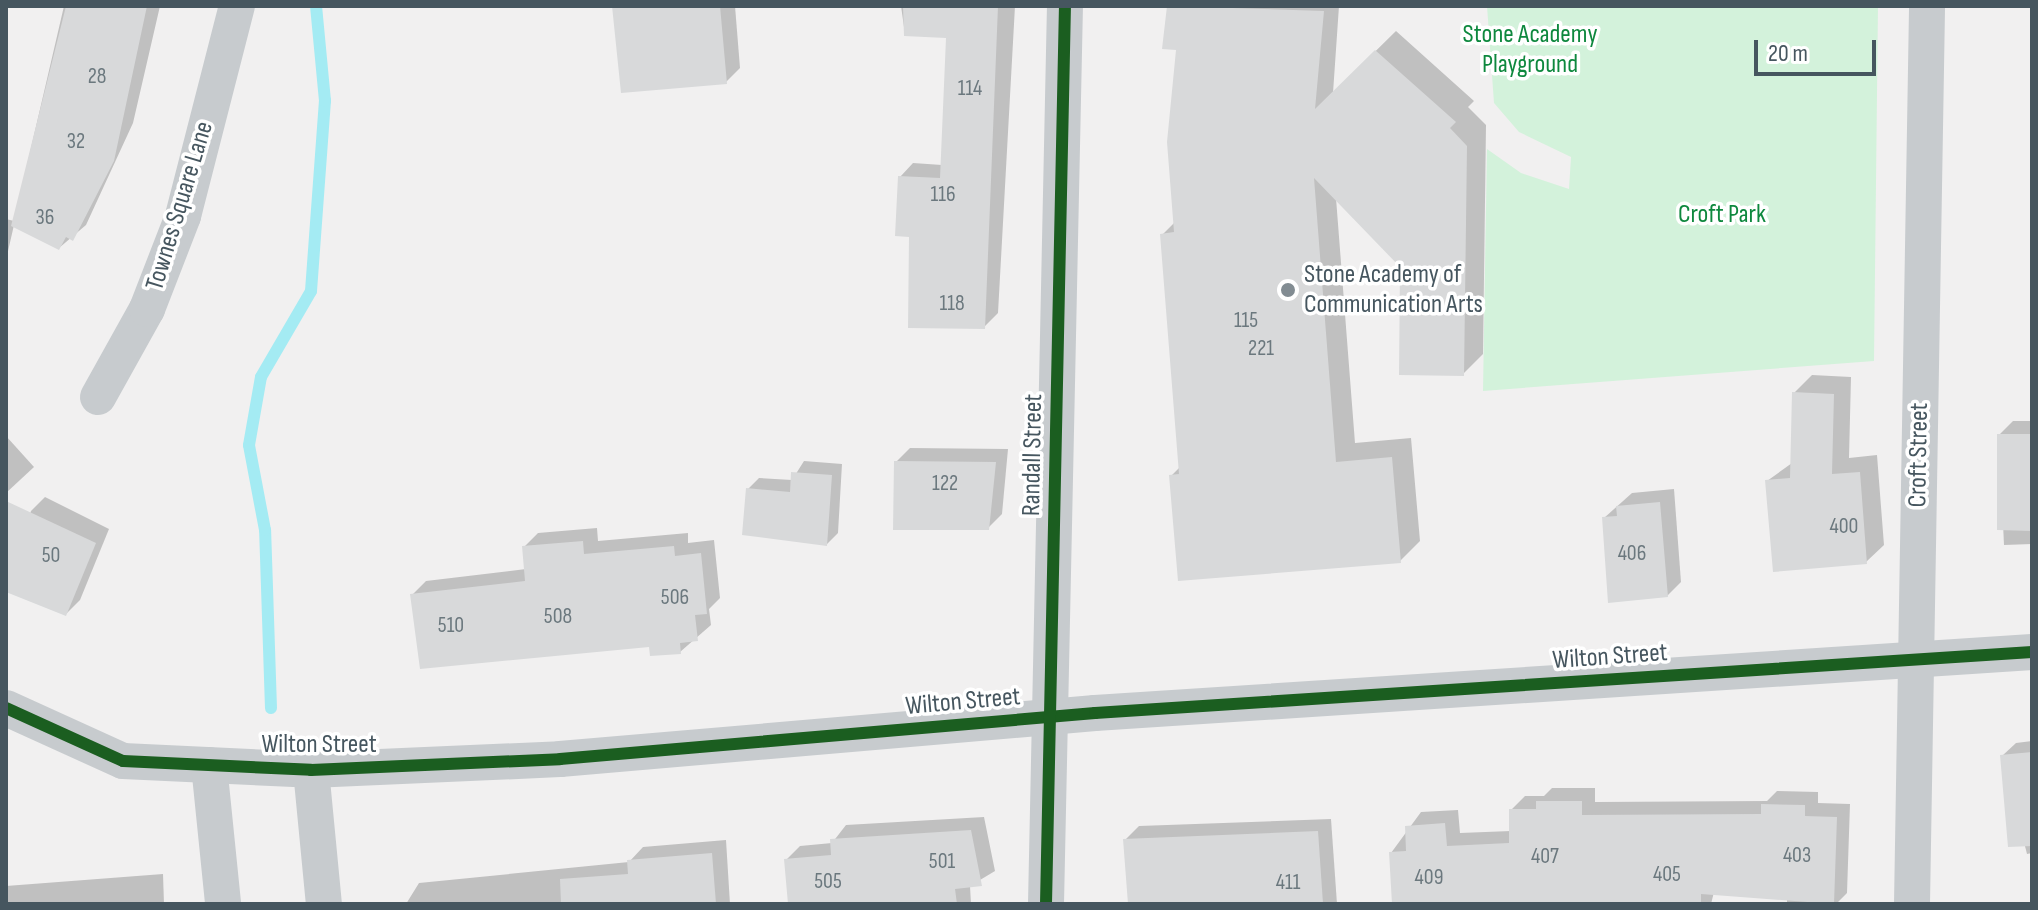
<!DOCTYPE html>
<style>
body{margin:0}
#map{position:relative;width:2038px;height:910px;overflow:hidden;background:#f1f0f0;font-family:"Sofia Sans Condensed",sans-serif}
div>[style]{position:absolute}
.green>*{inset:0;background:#d3f2db}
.shadow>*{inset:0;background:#0003}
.stream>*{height:12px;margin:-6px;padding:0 6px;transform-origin:6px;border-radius:6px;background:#a4ebf3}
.building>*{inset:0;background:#d8d9da}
.street>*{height:36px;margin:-18px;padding:0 18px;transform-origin:18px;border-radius:18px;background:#c7cbce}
.cycleway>*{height:12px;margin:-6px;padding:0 6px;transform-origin:6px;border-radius:6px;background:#1b5e20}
.dots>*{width:22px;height:22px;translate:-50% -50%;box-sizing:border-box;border:4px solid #fff;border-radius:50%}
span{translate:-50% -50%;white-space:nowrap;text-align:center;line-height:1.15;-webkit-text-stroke:7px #fff;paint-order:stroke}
.number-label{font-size:22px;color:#6b787e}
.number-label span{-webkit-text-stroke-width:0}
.park-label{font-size:26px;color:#0e883e}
.street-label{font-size:26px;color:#46565f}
.poi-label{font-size:26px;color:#46565f}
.left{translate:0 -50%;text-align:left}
.frame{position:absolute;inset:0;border:8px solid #46565f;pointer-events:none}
.scale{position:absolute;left:1754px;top:40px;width:122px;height:36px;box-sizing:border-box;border:4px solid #46565f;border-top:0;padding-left:10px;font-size:24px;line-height:28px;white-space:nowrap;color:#46565f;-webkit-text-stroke:6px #fff;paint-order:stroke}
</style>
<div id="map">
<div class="green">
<div style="clip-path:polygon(1487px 6px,1878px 6px,1874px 361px,1483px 391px,1487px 149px,1521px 173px,1569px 189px,1571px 157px,1519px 132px,1494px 103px)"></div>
</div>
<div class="shadow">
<div style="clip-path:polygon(64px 6px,160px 6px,133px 123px,86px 225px,59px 248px,14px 225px,6px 260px,6px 219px,14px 221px)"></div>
<div style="clip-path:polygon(617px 6px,735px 6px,740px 68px,726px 82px)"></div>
<div style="clip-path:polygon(901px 6px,1015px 6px,998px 313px,984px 327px,911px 235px,900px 177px,913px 163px,942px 165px,948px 36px,905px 34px)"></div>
<div style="clip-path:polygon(1169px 6px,1339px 6px,1333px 93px,1396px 31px,1474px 101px,1468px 107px,1486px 125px,1483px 354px,1463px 374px,1402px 266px,1336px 198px,1355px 443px,1411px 438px,1420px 541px,1400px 561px,1171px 476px,1180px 467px,1162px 235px,1175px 222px,1178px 49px,1165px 48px)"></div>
<div style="clip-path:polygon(1812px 375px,1851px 377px,1849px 458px,1877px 455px,1884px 545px,1866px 562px,1767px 481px,1792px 463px,1794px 393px)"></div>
<div style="clip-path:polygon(2013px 421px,2032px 421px,2032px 544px,2004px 545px,1999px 435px)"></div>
<div style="clip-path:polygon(6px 436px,34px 467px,6px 493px)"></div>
<div style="clip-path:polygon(910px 448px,1008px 449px,1002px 514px,988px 528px,896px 462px)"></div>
<div style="clip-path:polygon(804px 461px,842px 464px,838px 533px,827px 544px,748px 489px,759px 478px,792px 480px)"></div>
<div style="clip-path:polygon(1674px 489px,1681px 582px,1667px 596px,1604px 518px,1632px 493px)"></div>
<div style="clip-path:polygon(45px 497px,109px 529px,80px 600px,66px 614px,6px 590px,31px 511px)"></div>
<div style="clip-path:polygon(597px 528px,598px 541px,688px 533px,688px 543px,714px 540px,720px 598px,709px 609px,711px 625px,680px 652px,412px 595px,426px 581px,526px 569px,524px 547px,538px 533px)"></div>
<div style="clip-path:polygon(2032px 741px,2032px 853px,2027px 854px,2002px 756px,2016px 743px)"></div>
<div style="clip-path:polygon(1552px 788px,1595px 788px,1595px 802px,1767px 801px,1777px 791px,1818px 792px,1818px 803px,1850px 804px,1847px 893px,1836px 904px,1787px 904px,1787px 893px,1714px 892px,1711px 904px,1394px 904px,1391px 853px,1421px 812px,1458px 810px,1460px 833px,1511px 831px,1511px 810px,1525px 796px,1544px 796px)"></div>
<div style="clip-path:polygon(984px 817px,995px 871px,970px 886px,971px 904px,790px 904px,786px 860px,800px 846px,832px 843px,846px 825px)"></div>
<div style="clip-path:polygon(1331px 819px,1337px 904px,1130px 904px,1125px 840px,1139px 826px)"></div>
<div style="clip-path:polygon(726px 840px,730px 904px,406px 904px,419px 883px,629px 862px,643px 847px)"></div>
<div style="clip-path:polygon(163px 874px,164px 904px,6px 904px,6px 886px)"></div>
</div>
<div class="stream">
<div style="left:271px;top:708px;width:178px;rotate:-91.9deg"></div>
<div style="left:265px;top:530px;width:86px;rotate:-100.7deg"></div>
<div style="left:249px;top:445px;width:69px;rotate:-80deg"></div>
<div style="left:261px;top:377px;width:99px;rotate:-59.8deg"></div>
<div style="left:311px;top:291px;width:191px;rotate:-85.8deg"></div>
<div style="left:325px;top:101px;width:95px;rotate:-95.4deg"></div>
</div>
<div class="building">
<div style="clip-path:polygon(66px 6px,147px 6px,114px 161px,73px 241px,66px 237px,59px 250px,11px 226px)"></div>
<div style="clip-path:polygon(612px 6px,720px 6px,727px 84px,621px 93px)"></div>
<div style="clip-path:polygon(903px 6px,998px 6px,985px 329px,908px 328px,909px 237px,895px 236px,898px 176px,940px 178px,946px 38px,904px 36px)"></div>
<div style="clip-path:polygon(1167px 6px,1324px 11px,1315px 109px,1375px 50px,1456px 122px,1450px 128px,1467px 146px,1464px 376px,1399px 375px,1400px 267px,1314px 178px,1336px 462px,1392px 457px,1401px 563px,1178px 581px,1169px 475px,1179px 474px,1160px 234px,1174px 232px,1167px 142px,1176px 50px,1162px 49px)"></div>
<div style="clip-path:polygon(1792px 392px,1834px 394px,1832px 474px,1860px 472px,1867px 564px,1773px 572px,1765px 480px,1790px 478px)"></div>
<div style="clip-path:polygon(1997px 434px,2032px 434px,2032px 531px,1997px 530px)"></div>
<div style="clip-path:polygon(894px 461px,996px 462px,989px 530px,893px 530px)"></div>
<div style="clip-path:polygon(791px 472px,832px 475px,827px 546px,742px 535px,746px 488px,790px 492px)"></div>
<div style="clip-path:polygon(6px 501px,96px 543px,66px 616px,6px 592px)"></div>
<div style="clip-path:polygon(1660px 502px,1668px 597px,1608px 603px,1602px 517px,1617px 516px,1616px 506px)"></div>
<div style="clip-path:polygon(583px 541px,584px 554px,674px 546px,675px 556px,701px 553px,707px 614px,695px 615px,698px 641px,680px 643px,681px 654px,650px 656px,649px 647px,420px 669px,410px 594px,525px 581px,522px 546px)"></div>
<div style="clip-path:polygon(2032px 752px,2032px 846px,2008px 847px,2000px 755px)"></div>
<div style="clip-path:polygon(1536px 801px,1582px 801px,1582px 815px,1761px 814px,1761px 804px,1805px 805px,1805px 816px,1837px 817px,1834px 904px,1701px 894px,1701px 904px,1392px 904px,1389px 852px,1406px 851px,1405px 826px,1445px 823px,1447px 846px,1509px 843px,1509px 809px,1536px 809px)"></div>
<div style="clip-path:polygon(971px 830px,982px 886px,955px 889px,957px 904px,788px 904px,784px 859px,831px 855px,830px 839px)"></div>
<div style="clip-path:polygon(1318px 831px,1323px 904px,1128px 904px,1123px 839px)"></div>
<div style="clip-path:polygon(712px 853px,716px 904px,561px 904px,560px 879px,628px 874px,627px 860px)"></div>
</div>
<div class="street">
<div style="left:98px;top:397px;width:101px;rotate:-60.9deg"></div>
<div style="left:147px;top:309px;width:100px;rotate:-68.8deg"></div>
<div style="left:183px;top:216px;width:217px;rotate:-75.6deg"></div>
<div style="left:6px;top:708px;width:128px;rotate:24.4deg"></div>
<div style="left:123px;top:761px;width:188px;rotate:2.7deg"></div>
<div style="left:311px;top:770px;width:249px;rotate:-2.5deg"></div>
<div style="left:560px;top:759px;width:537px;rotate:-4.91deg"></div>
<div style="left:1095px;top:713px;width:939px;rotate:-3.72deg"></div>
<div style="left:209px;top:765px;width:140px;rotate:84.2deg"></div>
<div style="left:311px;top:770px;width:135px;rotate:84.5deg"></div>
<div style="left:1046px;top:904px;width:898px;rotate:-88.79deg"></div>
<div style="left:1912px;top:904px;width:898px;rotate:-89.04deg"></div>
</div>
<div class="cycleway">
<div style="left:6px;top:708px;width:128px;rotate:24.4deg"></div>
<div style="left:123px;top:761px;width:188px;rotate:2.7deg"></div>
<div style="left:311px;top:770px;width:249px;rotate:-2.5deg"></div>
<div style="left:560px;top:759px;width:537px;rotate:-4.91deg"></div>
<div style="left:1095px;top:713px;width:939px;rotate:-3.72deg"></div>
<div style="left:1046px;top:904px;width:898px;rotate:-88.79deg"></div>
</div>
<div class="dots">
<div style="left:1288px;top:290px;background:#828c92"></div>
</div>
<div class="number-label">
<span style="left:97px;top:77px">28</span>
<span style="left:970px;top:89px">114</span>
<span style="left:76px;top:142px">32</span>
<span style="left:943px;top:195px">116</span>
<span style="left:45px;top:218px">36</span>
<span style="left:952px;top:304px">118</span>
<span style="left:1246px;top:321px">115</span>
<span style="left:1261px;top:349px">221</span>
<span style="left:945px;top:484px">122</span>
<span style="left:1844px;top:527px">400</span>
<span style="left:1632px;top:554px">406</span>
<span style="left:51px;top:556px">50</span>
<span style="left:675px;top:598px">506</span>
<span style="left:558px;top:617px">508</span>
<span style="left:451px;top:626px">510</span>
<span style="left:1797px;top:856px">403</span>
<span style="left:1545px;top:857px">407</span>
<span style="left:942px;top:862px">501</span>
<span style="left:1667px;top:875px">405</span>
<span style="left:1429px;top:878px">409</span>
<span style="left:828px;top:882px">505</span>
<span style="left:1288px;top:883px">411</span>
</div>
<div class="park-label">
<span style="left:1530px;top:50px">Stone Academy<br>Playground</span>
<span style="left:1722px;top:215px">Croft Park</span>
</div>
<div class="street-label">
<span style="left:180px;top:206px;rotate:-73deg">Townes Square Lane</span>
<span style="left:1033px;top:455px;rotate:-89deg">Randall Street</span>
<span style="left:1919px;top:455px;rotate:-89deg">Croft Street</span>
<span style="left:1610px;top:657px;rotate:-4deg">Wilton Street</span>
<span style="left:963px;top:702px;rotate:-5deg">Wilton Street</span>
<span style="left:319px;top:745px">Wilton Street</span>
</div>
<div class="poi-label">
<span class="left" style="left:1304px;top:290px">Stone Academy of<br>Communication Arts</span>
</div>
<div class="frame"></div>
<div class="scale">20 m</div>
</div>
